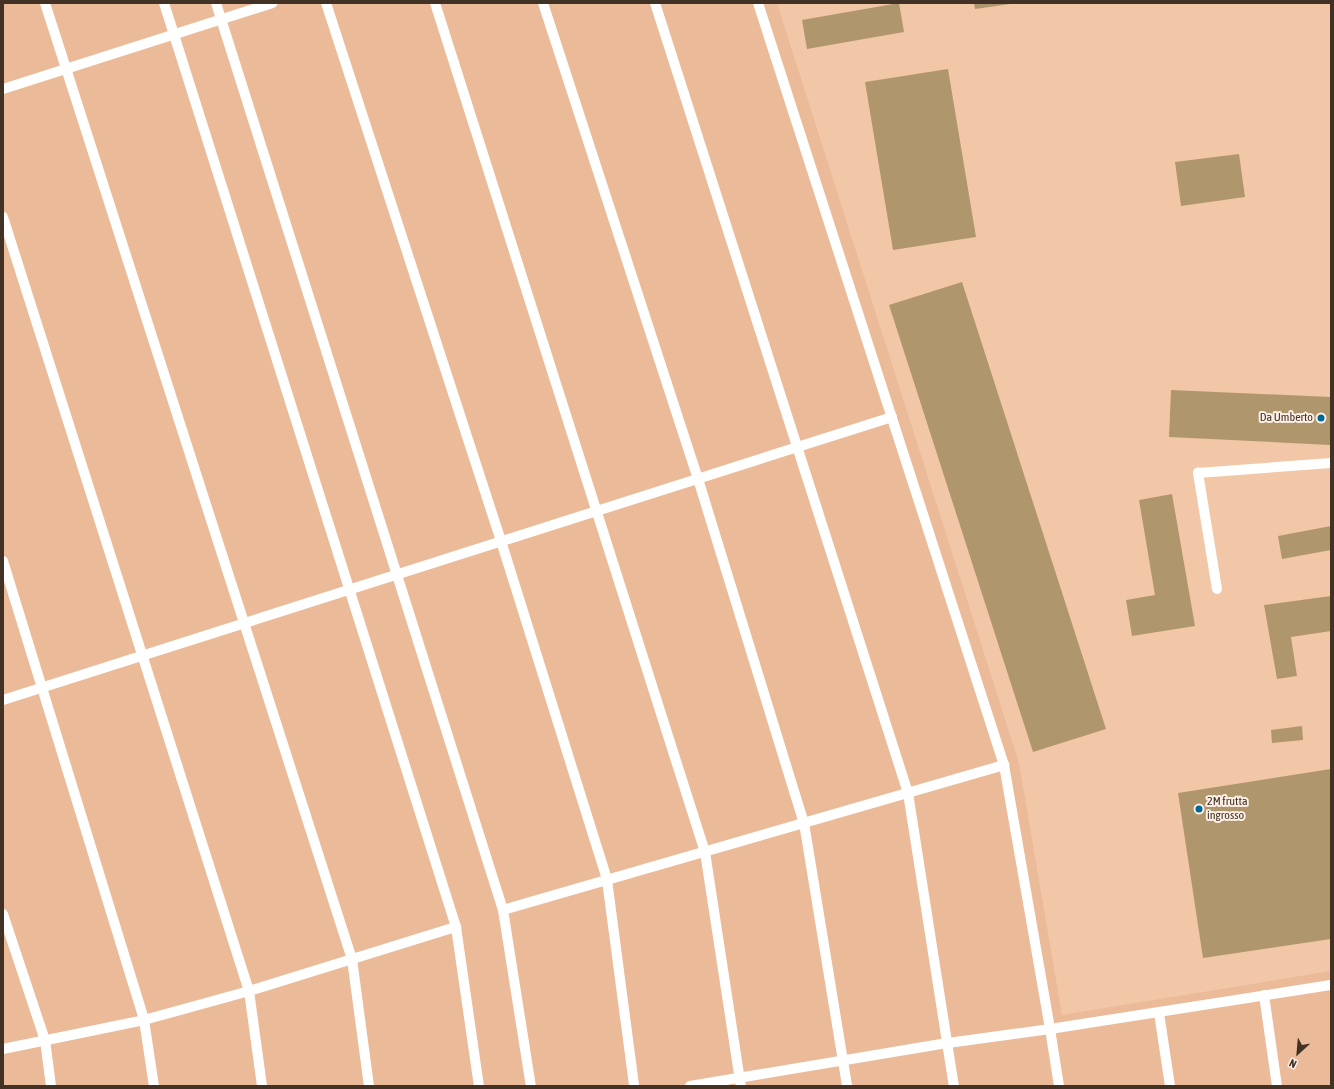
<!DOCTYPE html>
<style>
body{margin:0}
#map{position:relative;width:1334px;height:1089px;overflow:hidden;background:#f2c7a8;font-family:"Asap Condensed",sans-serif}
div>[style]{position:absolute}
.built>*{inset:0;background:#ebba98}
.building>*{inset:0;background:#b0966d}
.service>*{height:10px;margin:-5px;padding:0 5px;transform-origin:5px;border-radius:5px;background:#fff}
.dots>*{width:11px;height:11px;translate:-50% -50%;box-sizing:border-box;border:2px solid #fcefe5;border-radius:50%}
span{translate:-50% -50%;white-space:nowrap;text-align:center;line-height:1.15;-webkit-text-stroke:4px #fcefe5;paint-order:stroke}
.poi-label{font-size:12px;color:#423125}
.right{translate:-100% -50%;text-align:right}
.left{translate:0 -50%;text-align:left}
.frame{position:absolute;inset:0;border:4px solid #423125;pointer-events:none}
.north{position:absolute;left:1278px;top:1033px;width:40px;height:40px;-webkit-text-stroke:3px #fcefe5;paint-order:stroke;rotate:206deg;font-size:11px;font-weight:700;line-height:16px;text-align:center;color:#423125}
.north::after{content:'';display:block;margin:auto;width:14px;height:18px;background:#423125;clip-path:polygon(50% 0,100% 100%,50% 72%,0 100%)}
</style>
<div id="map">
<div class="built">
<div style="clip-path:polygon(3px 3px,777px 3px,1019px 763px,1062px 1015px,1331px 971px,1331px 1086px,3px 1086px)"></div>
</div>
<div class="building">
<div style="clip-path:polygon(899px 3px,904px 32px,807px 49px,802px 20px)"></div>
<div style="clip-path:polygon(974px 3px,1010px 3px,1010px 4px,975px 9px)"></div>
<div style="clip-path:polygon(948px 69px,976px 237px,893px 250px,865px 82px)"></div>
<div style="clip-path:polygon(1239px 154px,1245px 197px,1181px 206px,1175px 162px)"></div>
<div style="clip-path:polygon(962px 282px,1106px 729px,1033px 752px,889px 305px)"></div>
<div style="clip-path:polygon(1171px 390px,1331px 397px,1330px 445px,1169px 437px)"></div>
<div style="clip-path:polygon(1172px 494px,1195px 626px,1132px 636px,1126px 600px,1155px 595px,1139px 500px)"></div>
<div style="clip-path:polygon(1331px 526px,1331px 550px,1282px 559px,1278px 536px)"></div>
<div style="clip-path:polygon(1331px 596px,1331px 631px,1291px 637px,1297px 676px,1277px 679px,1264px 605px)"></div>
<div style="clip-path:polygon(1302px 726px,1303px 740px,1272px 743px,1271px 730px)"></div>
<div style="clip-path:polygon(1331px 769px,1331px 939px,1203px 958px,1178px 793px)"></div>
</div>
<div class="service">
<div style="left:45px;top:3px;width:1004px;rotate:72.2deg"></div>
<div style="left:352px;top:959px;width:128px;rotate:82.4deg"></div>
<div style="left:164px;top:3px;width:969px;rotate:72.46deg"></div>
<div style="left:456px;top:927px;width:161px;rotate:81.8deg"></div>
<div style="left:216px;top:3px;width:951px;rotate:72.44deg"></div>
<div style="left:503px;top:910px;width:178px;rotate:81deg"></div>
<div style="left:326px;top:3px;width:566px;rotate:71.98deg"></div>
<div style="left:501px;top:541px;width:355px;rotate:72.6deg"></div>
<div style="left:607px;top:880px;width:208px;rotate:82.5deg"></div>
<div style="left:435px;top:3px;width:891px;rotate:72.36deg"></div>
<div style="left:705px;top:852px;width:237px;rotate:81.3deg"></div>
<div style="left:543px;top:3px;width:501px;rotate:71.96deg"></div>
<div style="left:698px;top:479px;width:360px;rotate:72.9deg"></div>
<div style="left:804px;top:823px;width:266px;rotate:80.7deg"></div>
<div style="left:655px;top:3px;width:830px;rotate:72.24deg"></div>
<div style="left:908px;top:793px;width:297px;rotate:81.1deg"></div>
<div style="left:758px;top:3px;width:801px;rotate:72.11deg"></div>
<div style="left:1004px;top:765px;width:268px;rotate:80.1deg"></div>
<div style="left:1050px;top:1029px;width:284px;rotate:-8.9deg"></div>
<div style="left:3px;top:89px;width:283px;rotate:-17.7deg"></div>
<div style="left:3px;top:217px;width:812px;rotate:72.37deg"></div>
<div style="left:249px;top:991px;width:96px;rotate:82.2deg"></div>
<div style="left:3px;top:561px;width:480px;rotate:72.9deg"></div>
<div style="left:144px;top:1020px;width:67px;rotate:81.4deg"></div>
<div style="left:1217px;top:589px;width:118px;rotate:-99.3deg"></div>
<div style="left:1198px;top:473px;width:133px;rotate:-4.3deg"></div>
<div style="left:3px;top:700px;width:933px;rotate:-17.66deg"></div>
<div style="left:503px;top:910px;width:522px;rotate:-16.14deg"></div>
<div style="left:3px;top:914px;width:133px;rotate:71.6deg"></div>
<div style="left:45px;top:1040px;width:46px;rotate:82.6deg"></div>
<div style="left:1264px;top:995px;width:92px;rotate:81.9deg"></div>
<div style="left:1159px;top:1013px;width:74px;rotate:81.4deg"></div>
<div style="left:3px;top:1049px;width:144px;rotate:-11.6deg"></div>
<div style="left:144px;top:1020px;width:109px;rotate:-15.4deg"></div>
<div style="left:249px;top:991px;width:217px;rotate:-17.2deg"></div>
<div style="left:690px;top:1086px;width:262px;rotate:-9.5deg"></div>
<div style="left:948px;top:1043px;width:103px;rotate:-7.8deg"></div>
<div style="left:1050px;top:1029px;width:58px;rotate:81deg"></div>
</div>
<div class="dots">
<div style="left:1321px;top:418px;background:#016896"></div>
<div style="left:1199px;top:809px;background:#016896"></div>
</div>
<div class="poi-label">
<span class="right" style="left:1313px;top:418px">Da Umberto</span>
<span class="left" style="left:1207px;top:809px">2M frutta<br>ingrosso</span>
</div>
<div class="frame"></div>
<div class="north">N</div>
</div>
